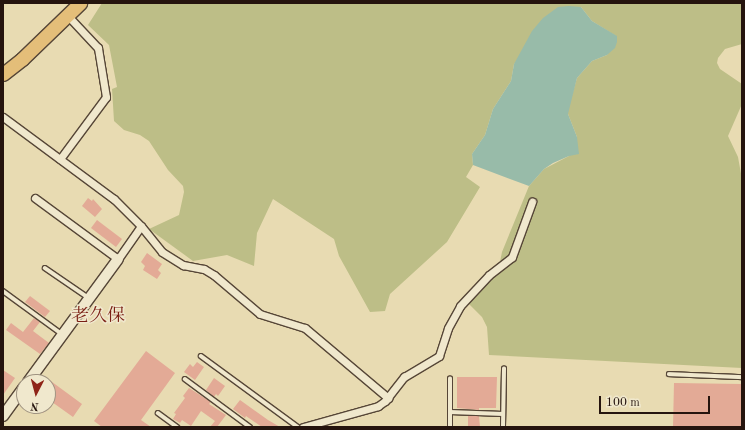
<!DOCTYPE html>
<meta charset="utf-8">
<style>
body{margin:0}
#map{position:relative;width:745px;height:430px;overflow:hidden;background:#e8dbb2;font-family:"Old Standard TT","Noto Serif JP",serif}
div>[style]{position:absolute}
.green>*{inset:0;background:#bdbe87}
.water>*{inset:0;background:#98bba9}
.building>*{inset:0;background:#e3aa96}
.roads{filter:drop-shadow(1px 0 #564637) drop-shadow(-1px 0 #564637) drop-shadow(0 1px #564637) drop-shadow(0 -1px #564637)}
.lane>*{height:3.5px;margin:-1.75px;padding:0 1.75px;transform-origin:1.75px;border-radius:1.75px;background:#f0e8cd}
.street>*{height:7px;margin:-3.5px;padding:0 3.5px;transform-origin:3.5px;border-radius:3.5px;background:#f0e8cd}
.secondary>*{height:10px;margin:-5px;padding:0 5px;transform-origin:5px;border-radius:5px;background:#f0e8cd}
.highway>*{height:13px;margin:-6.5px;padding:0 6.5px;transform-origin:6.5px;border-radius:6.5px;background:#e4be79}
span{translate:-50% -50%;white-space:nowrap;text-align:center;line-height:1.15;-webkit-text-stroke:3px #f0e8cd;paint-order:stroke}
.quarter-label{font-size:18px;color:#7a1f14}
.frame{position:absolute;inset:0;border:4px solid #25140e;pointer-events:none}
.north{position:absolute;left:16px;top:374px;width:40px;height:40px;box-sizing:border-box;background:#f0e8cd;border:1px solid #9f9381;border-radius:50%;rotate:186deg;font-size:11px;font-weight:700;line-height:16px;text-align:center;color:#25140e}
.north::after{content:'';display:block;margin:auto;width:14px;height:18px;background:#8f2418;clip-path:polygon(50% 0,100% 100%,50% 72%,0 100%)}
.scale{position:absolute;left:599px;top:396px;width:111px;height:18px;box-sizing:border-box;border:2px solid #25140e;border-top:0;padding-left:5px;font-size:12px;line-height:14px;white-space:nowrap;color:#25140e;-webkit-text-stroke:3px #f0e8cd;paint-order:stroke}
</style>
<div id="map">
<div class="green">
<div style="clip-path:polygon(102px 3px,742px 3px,742px 44px,725px 49px,718px 58px,717px 63px,720px 69px,742px 84px,742px 104px,728px 136px,738px 157px,742px 179px,742px 368px,489px 355px,487px 327px,482px 317px,467px 302px,498px 272px,502px 252px,529px 186px,544px 169px,569px 156px,577px 137px,568px 114px,568px 109px,577px 78px,592px 61px,607px 55px,616px 36px,592px 21px,581px 7px,514px 64px,511px 81px,493px 109px,485px 135px,472px 154px,473px 165px,466px 177px,480px 187px,447px 242px,390px 294px,385px 311px,370px 312px,339px 256px,334px 239px,273px 199px,257px 233px,254px 266px,227px 255px,193px 261px,149px 229px,179px 215px,184px 192px,183px 186px,168px 170px,149px 141px,140px 135px,124px 130px,114px 121px,112px 89px,117px 87px,109px 45px,88px 25px)"></div>
</div>
<div class="water">
<div style="clip-path:polygon(569px 6px,581px 7px,592px 21px,617px 36px,617px 42px,615px 48px,607px 55px,592px 61px,577px 78px,568px 114px,577px 137px,579px 154px,569px 156px,553px 163px,544px 169px,529px 186px,473px 165px,472px 154px,485px 135px,493px 109px,511px 81px,514px 64px,532px 31px,543px 18px,558px 7px)"></div>
</div>
<div class="building">
<div style="clip-path:polygon(88px 198px,92px 201px,93px 199px,102px 209px,95px 217px,82px 206px)"></div>
<div style="clip-path:polygon(97px 220px,122px 239px,116px 247px,91px 228px)"></div>
<div style="clip-path:polygon(147px 253px,162px 264px,158px 270px,161px 273px,157px 279px,143px 270px,145px 266px,141px 262px)"></div>
<div style="clip-path:polygon(30px 296px,50px 311px,45px 317px,25px 302px)"></div>
<div style="clip-path:polygon(34px 318px,40px 322px,33px 331px,49px 343px,40px 354px,6px 330px,11px 323px,23px 332px)"></div>
<div style="clip-path:polygon(146px 351px,175px 373px,141px 420px,151px 427px,102px 427px,94px 421px)"></div>
<div style="clip-path:polygon(197px 362px,204px 367px,195px 380px,184px 372px,190px 364px,193px 367px)"></div>
<div style="clip-path:polygon(3px 370px,15px 378px,3px 395px)"></div>
<div style="clip-path:polygon(457px 377px,497px 377px,496px 408px,479px 408px,479px 410px,457px 408px)"></div>
<div style="clip-path:polygon(214px 378px,225px 386px,218px 396px,216px 394px,214px 397px,206px 390px)"></div>
<div style="clip-path:polygon(48px 379px,82px 404px,73px 417px,52px 402px,43px 413px,33px 406px,48px 406px)"></div>
<div style="clip-path:polygon(674px 383px,742px 384px,742px 427px,673px 427px)"></div>
<div style="clip-path:polygon(189px 388px,211px 402px,209px 404px,226px 415px,217px 427px,210px 427px,215px 421px,201px 411px,191px 426px,182px 420px,180px 423px,173px 419px,176px 414px,174px 413px,185px 398px,183px 396px)"></div>
<div style="clip-path:polygon(240px 400px,268px 420px,280px 427px,262px 427px,246px 416px,245px 418px,233px 409px)"></div>
<div style="clip-path:polygon(468px 416px,479px 416px,480px 427px,468px 427px)"></div>
</div>
<div class="roads">
<div class="lane">
<div style="left:45px;top:268px;width:53px;rotate:34.3deg"></div>
<div style="left:3px;top:291px;width:73px;rotate:36.1deg"></div>
<div style="left:201px;top:356px;width:120px;rotate:36.2deg"></div>
<div style="left:669px;top:374px;width:73px;rotate:2.4deg"></div>
<div style="left:185px;top:379px;width:81px;rotate:36.4deg"></div>
<div style="left:450px;top:412px;width:53px;rotate:2.2deg"></div>
<div style="left:158px;top:413px;width:24px;rotate:36deg"></div>
<div style="left:450px;top:427px;width:48px;rotate:-90deg"></div>
<div style="left:503px;top:427px;width:58px;rotate:-89deg"></div>
</div>
<div class="street">
<div style="left:3px;top:117px;width:138px;rotate:36.5deg"></div>
<div style="left:114px;top:199px;width:38px;rotate:45deg"></div>
<div style="left:141px;top:226px;width:33px;rotate:51deg"></div>
<div style="left:162px;top:252px;width:25px;rotate:32deg"></div>
<div style="left:183px;top:265px;width:21px;rotate:11deg"></div>
<div style="left:204px;top:269px;width:12px;rotate:31deg"></div>
<div style="left:214px;top:275px;width:60px;rotate:40.3deg"></div>
<div style="left:260px;top:314px;width:47px;rotate:17.3deg"></div>
<div style="left:305px;top:328px;width:109px;rotate:40.1deg"></div>
<div style="left:60px;top:159px;width:77px;rotate:-53.4deg"></div>
<div style="left:106px;top:97px;width:50px;rotate:-99.3deg"></div>
<div style="left:98px;top:48px;width:44px;rotate:-133.2deg"></div>
<div style="left:35px;top:198px;width:103px;rotate:36.3deg"></div>
<div style="left:118px;top:259px;width:40px;rotate:-55.1deg"></div>
<div style="left:303px;top:427px;width:78px;rotate:-15.6deg"></div>
<div style="left:378px;top:406px;width:9px;rotate:-36deg"></div>
<div style="left:385px;top:401px;width:31px;rotate:-52deg"></div>
<div style="left:404px;top:377px;width:41px;rotate:-31deg"></div>
<div style="left:439px;top:356px;width:29px;rotate:-72deg"></div>
<div style="left:448px;top:328px;width:25px;rotate:-61deg"></div>
<div style="left:460px;top:306px;width:42px;rotate:-46.9deg"></div>
<div style="left:489px;top:275px;width:29px;rotate:-38deg"></div>
<div style="left:512px;top:257px;width:59px;rotate:-70deg"></div>
</div>
<div class="secondary">
<div style="left:28px;top:382px;width:152px;rotate:-53.8deg"></div>
<div style="left:3px;top:416px;width:36px;rotate:-54deg"></div>
</div>
<div class="highway">
<div style="left:3px;top:74px;width:24px;rotate:-38deg"></div>
<div style="left:22px;top:59px;width:81px;rotate:-44deg"></div>
</div>
</div>
<div class="quarter-label">
<span style="left:98px;top:316px">老久保</span>
</div>
<div class="frame"></div>
<div class="north">N</div>
<div class="scale">100 m</div>
</div>
